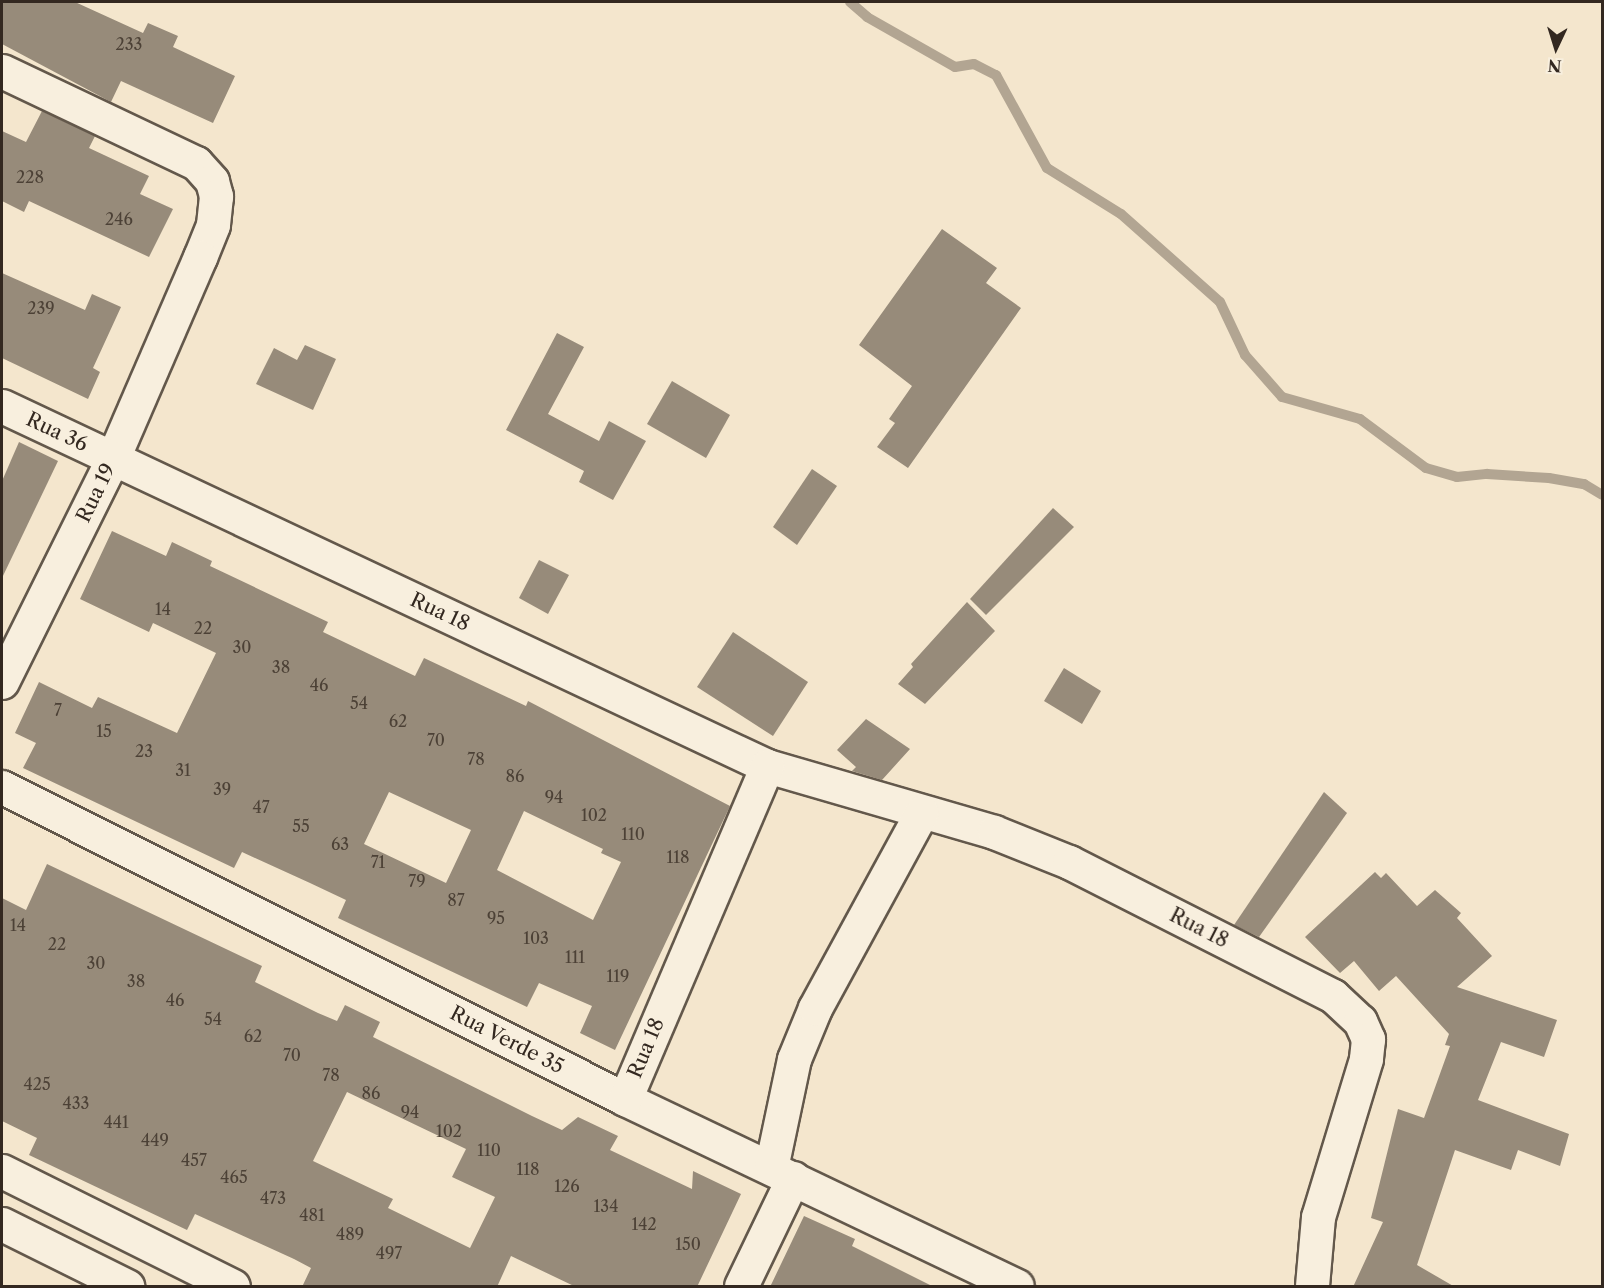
<!DOCTYPE html>
<style>
body{margin:0}
#map{position:relative;width:1604px;height:1288px;overflow:hidden;background:#f4e6cd;font-family:"Libre Caslon Text",serif}
div>[style]{position:absolute}
.stream>*{height:10px;margin:-5px;padding:0 5px;transform-origin:5px;border-radius:5px;background:#b2a592}
.building>*{inset:0;background:#978b7a}
.roads{filter:drop-shadow(2px 0 #63584b) drop-shadow(-2px 0 #63584b) drop-shadow(0 2px #63584b) drop-shadow(0 -2px #63584b)}
.street>*{height:33px;margin:-16.5px;padding:0 16.5px;transform-origin:16.5px;border-radius:16.5px;background:#f8efde}
.secondary>*{height:33px;margin:-16.5px;padding:0 16.5px;transform-origin:16.5px;border-radius:16.5px;background:#f8efde}
span{translate:-50% -50%;white-space:nowrap;text-align:center;line-height:1.15;-webkit-text-stroke:4.5px #f8efde;paint-order:stroke}
.number-label{font-size:16px;color:#4c4136}
.number-label span{-webkit-text-stroke-width:0}
.street-label{font-size:20px;color:#332820}
.frame{position:absolute;inset:0;border:3px solid #332820;pointer-events:none}
.north{position:absolute;left:1526px;top:18px;width:60px;height:60px;-webkit-text-stroke:4px #f8efde;paint-order:stroke;rotate:184deg;font-size:16px;font-weight:700;line-height:24px;text-align:center;color:#332820}
.north::after{content:'';display:block;margin:auto;width:21px;height:27px;background:#332820;clip-path:polygon(50% 0,100% 100%,50% 72%,0 100%)}
</style>
<div id="map">
<div class="stream">
<div style="left:850px;top:2px;width:23px;rotate:41deg"></div>
<div style="left:867px;top:17px;width:101px;rotate:29.6deg"></div>
<div style="left:955px;top:67px;width:19px;rotate:-9deg"></div>
<div style="left:974px;top:64px;width:25px;rotate:27deg"></div>
<div style="left:996px;top:75px;width:106px;rotate:61.3deg"></div>
<div style="left:1047px;top:168px;width:87px;rotate:31.9deg"></div>
<div style="left:1121px;top:214px;width:132px;rotate:41.6deg"></div>
<div style="left:1220px;top:302px;width:59px;rotate:64.7deg"></div>
<div style="left:1245px;top:355px;width:56px;rotate:48.6deg"></div>
<div style="left:1282px;top:397px;width:81px;rotate:15.8deg"></div>
<div style="left:1360px;top:419px;width:82px;rotate:36.6deg"></div>
<div style="left:1426px;top:468px;width:32px;rotate:16deg"></div>
<div style="left:1457px;top:477px;width:30px;rotate:-6deg"></div>
<div style="left:1487px;top:474px;width:62px;rotate:3.7deg"></div>
<div style="left:1549px;top:478px;width:36px;rotate:10deg"></div>
<div style="left:1584px;top:484px;width:21px;rotate:31deg"></div>
</div>
<div class="building">
<div style="clip-path:polygon(2px 2px,75px 2px,143px 33px,148px 23px,178px 36px,173px 47px,235px 76px,213px 123px,121px 81px,111px 102px,2px 44px)"></div>
<div style="clip-path:polygon(42px 111px,95px 136px,89px 148px,149px 176px,140px 194px,173px 209px,149px 257px,29px 201px,24px 212px,2px 201px,2px 131px,26px 142px)"></div>
<div style="clip-path:polygon(942px 229px,997px 268px,986px 283px,1021px 308px,908px 468px,877px 447px,895px 423px,889px 419px,912px 386px,859px 345px)"></div>
<div style="clip-path:polygon(2px 273px,85px 310px,92px 294px,121px 307px,93px 368px,100px 372px,88px 399px,2px 358px)"></div>
<div style="clip-path:polygon(557px 333px,584px 347px,548px 414px,599px 441px,609px 421px,646px 441px,613px 500px,579px 482px,584px 471px,506px 430px)"></div>
<div style="clip-path:polygon(305px 345px,336px 359px,313px 410px,256px 384px,274px 348px,297px 360px)"></div>
<div style="clip-path:polygon(672px 381px,730px 415px,706px 458px,647px 424px)"></div>
<div style="clip-path:polygon(19px 442px,58px 461px,2px 578px,2px 481px)"></div>
<div style="clip-path:polygon(812px 469px,837px 486px,797px 545px,773px 527px)"></div>
<div style="clip-path:polygon(1053px 508px,1074px 527px,986px 615px,970px 599px)"></div>
<div style="clip-path:polygon(evenodd,112px 531px,166px 556px,172px 542px,212px 561px,210px 566px,328px 622px,323px 632px,415px 676px,424px 658px,526px 706px,528px 701px,730px 806px,615px 1050px,580px 1033px,592px 1006px,539px 983px,527px 1007px,338px 918px,346px 900px,310px 883px,242px 852px,234px 868px,23px 768px,36px 743px,15px 733px,39px 682px,92px 708px,98px 697px,177px 733px,216px 653px,153px 623px,149px 632px,80px 599px,112px 531px,389px 792px,471px 830px,446px 883px,364px 844px,389px 792px,112px 531px,524px 811px,603px 849px,601px 853px,621px 862px,593px 920px,497px 870px,524px 811px)"></div>
<div style="clip-path:polygon(539px 560px,569px 575px,548px 614px,519px 598px)"></div>
<div style="clip-path:polygon(967px 602px,995px 631px,925px 704px,898px 684px,913px 667px,911px 664px)"></div>
<div style="clip-path:polygon(733px 632px,808px 682px,773px 736px,697px 687px)"></div>
<div style="clip-path:polygon(1064px 668px,1101px 691px,1082px 724px,1044px 701px)"></div>
<div style="clip-path:polygon(866px 719px,910px 749px,882px 780px,852px 771px,856px 767px,837px 750px)"></div>
<div style="clip-path:polygon(1324px 792px,1347px 813px,1259px 937px,1234px 925px)"></div>
<div style="clip-path:polygon(evenodd,47px 864px,262px 966px,255px 982px,318px 1013px,337px 1021px,345px 1005px,380px 1022px,373px 1037px,532px 1116px,562px 1130px,578px 1117px,618px 1136px,610px 1150px,692px 1189px,693px 1171px,741px 1194px,697px 1287px,576px 1287px,511px 1256px,497px 1287px,302px 1287px,311px 1268px,294px 1259px,195px 1214px,187px 1230px,29px 1155px,37px 1138px,2px 1121px,2px 898px,26px 910px,47px 864px,347px 1092px,466px 1149px,452px 1177px,495px 1197px,470px 1248px,388px 1208px,393px 1199px,313px 1161px,347px 1092px)"></div>
<div style="clip-path:polygon(1375px 872px,1381px 878px,1386px 873px,1417px 906px,1435px 890px,1461px 913px,1457px 918px,1492px 956px,1457px 987px,1557px 1020px,1544px 1057px,1501px 1042px,1478px 1100px,1569px 1134px,1560px 1166px,1518px 1150px,1511px 1170px,1455px 1150px,1417px 1265px,1455px 1287px,1353px 1287px,1383px 1222px,1371px 1218px,1398px 1109px,1424px 1118px,1450px 1046px,1445px 1045px,1449px 1034px,1396px 976px,1379px 991px,1354px 961px,1340px 973px,1305px 937px)"></div>
<div style="clip-path:polygon(804px 1216px,855px 1239px,852px 1246px,934px 1287px,770px 1287px)"></div>
</div>
<div class="roads">
<div class="street">
<div style="left:2px;top:71px;width:215px;rotate:25.4deg"></div>
<div style="left:196px;top:163px;width:24px;rotate:48deg"></div>
<div style="left:212px;top:181px;width:16px;rotate:75deg"></div>
<div style="left:216px;top:196px;width:29px;rotate:96deg"></div>
<div style="left:213px;top:225px;width:35px;rotate:112deg"></div>
<div style="left:200px;top:257px;width:219px;rotate:113.4deg"></div>
<div style="left:113px;top:458px;width:250px;rotate:116.4deg"></div>
<div style="left:2px;top:406px;width:845px;rotate:25.2deg"></div>
<div style="left:767px;top:766px;width:236px;rotate:16.2deg"></div>
<div style="left:994px;top:832px;width:81px;rotate:21.8deg"></div>
<div style="left:1069px;top:862px;width:296px;rotate:26.9deg"></div>
<div style="left:1333px;top:996px;width:37px;rotate:43deg"></div>
<div style="left:1360px;top:1021px;width:20px;rotate:66deg"></div>
<div style="left:1368px;top:1039px;width:20px;rotate:96deg"></div>
<div style="left:1366px;top:1059px;width:165px;rotate:106.9deg"></div>
<div style="left:1318px;top:1217px;width:69px;rotate:95deg"></div>
<div style="left:2px;top:787px;width:697px;rotate:26.6deg"></div>
<div style="left:625px;top:1099px;width:434px;rotate:25.5deg"></div>
<div style="left:625px;top:1099px;width:362px;rotate:-66.9deg"></div>
<div style="left:771px;top:1168px;width:111px;rotate:-78.1deg"></div>
<div style="left:794px;top:1059px;width:55px;rotate:-67.6deg"></div>
<div style="left:815px;top:1008px;width:223px;rotate:-61.4deg"></div>
<div style="left:741px;top:1286px;width:120px;rotate:-64.3deg"></div>
</div>
<div class="secondary">
<div style="left:2px;top:1171px;width:258px;rotate:26.5deg"></div>
<div style="left:2px;top:1224px;width:140px;rotate:26.4deg"></div>
</div>
</div>
<div class="number-label">
<span style="left:129px;top:44px">233</span>
<span style="left:30px;top:177px">228</span>
<span style="left:119px;top:219px">246</span>
<span style="left:41px;top:308px">239</span>
<span style="left:163px;top:609px">14</span>
<span style="left:203px;top:628px">22</span>
<span style="left:242px;top:647px">30</span>
<span style="left:281px;top:667px">38</span>
<span style="left:319px;top:685px">46</span>
<span style="left:359px;top:703px">54</span>
<span style="left:58px;top:710px">7</span>
<span style="left:398px;top:721px">62</span>
<span style="left:104px;top:731px">15</span>
<span style="left:436px;top:740px">70</span>
<span style="left:144px;top:751px">23</span>
<span style="left:476px;top:759px">78</span>
<span style="left:183px;top:770px">31</span>
<span style="left:515px;top:776px">86</span>
<span style="left:222px;top:789px">39</span>
<span style="left:554px;top:797px">94</span>
<span style="left:261px;top:807px">47</span>
<span style="left:594px;top:815px">102</span>
<span style="left:301px;top:826px">55</span>
<span style="left:633px;top:834px">110</span>
<span style="left:340px;top:844px">63</span>
<span style="left:678px;top:857px">118</span>
<span style="left:378px;top:862px">71</span>
<span style="left:417px;top:881px">79</span>
<span style="left:456px;top:900px">87</span>
<span style="left:496px;top:918px">95</span>
<span style="left:18px;top:925px">14</span>
<span style="left:536px;top:938px">103</span>
<span style="left:57px;top:944px">22</span>
<span style="left:575px;top:957px">111</span>
<span style="left:96px;top:963px">30</span>
<span style="left:618px;top:976px">119</span>
<span style="left:136px;top:981px">38</span>
<span style="left:175px;top:1000px">46</span>
<span style="left:213px;top:1019px">54</span>
<span style="left:253px;top:1036px">62</span>
<span style="left:292px;top:1055px">70</span>
<span style="left:331px;top:1075px">78</span>
<span style="left:37px;top:1084px">425</span>
<span style="left:371px;top:1093px">86</span>
<span style="left:76px;top:1103px">433</span>
<span style="left:410px;top:1112px">94</span>
<span style="left:116px;top:1122px">441</span>
<span style="left:449px;top:1131px">102</span>
<span style="left:155px;top:1140px">449</span>
<span style="left:489px;top:1150px">110</span>
<span style="left:194px;top:1160px">457</span>
<span style="left:528px;top:1169px">118</span>
<span style="left:234px;top:1177px">465</span>
<span style="left:567px;top:1186px">126</span>
<span style="left:273px;top:1198px">473</span>
<span style="left:606px;top:1206px">134</span>
<span style="left:312px;top:1215px">481</span>
<span style="left:644px;top:1224px">142</span>
<span style="left:350px;top:1234px">489</span>
<span style="left:688px;top:1244px">150</span>
<span style="left:389px;top:1253px">497</span>
</div>
<div class="street-label">
<span style="left:57px;top:432px;rotate:25deg">Rua 36</span>
<span style="left:96px;top:493px;rotate:-64deg">Rua 19</span>
<span style="left:440px;top:612px;rotate:25deg">Rua 18</span>
<span style="left:1199px;top:928px;rotate:27deg">Rua 18</span>
<span style="left:507px;top:1040px;rotate:27deg">Rua Verde 35</span>
<span style="left:646px;top:1048px;rotate:-67deg">Rua 18</span>
</div>
<div class="frame"></div>
<div class="north">N</div>
</div>
